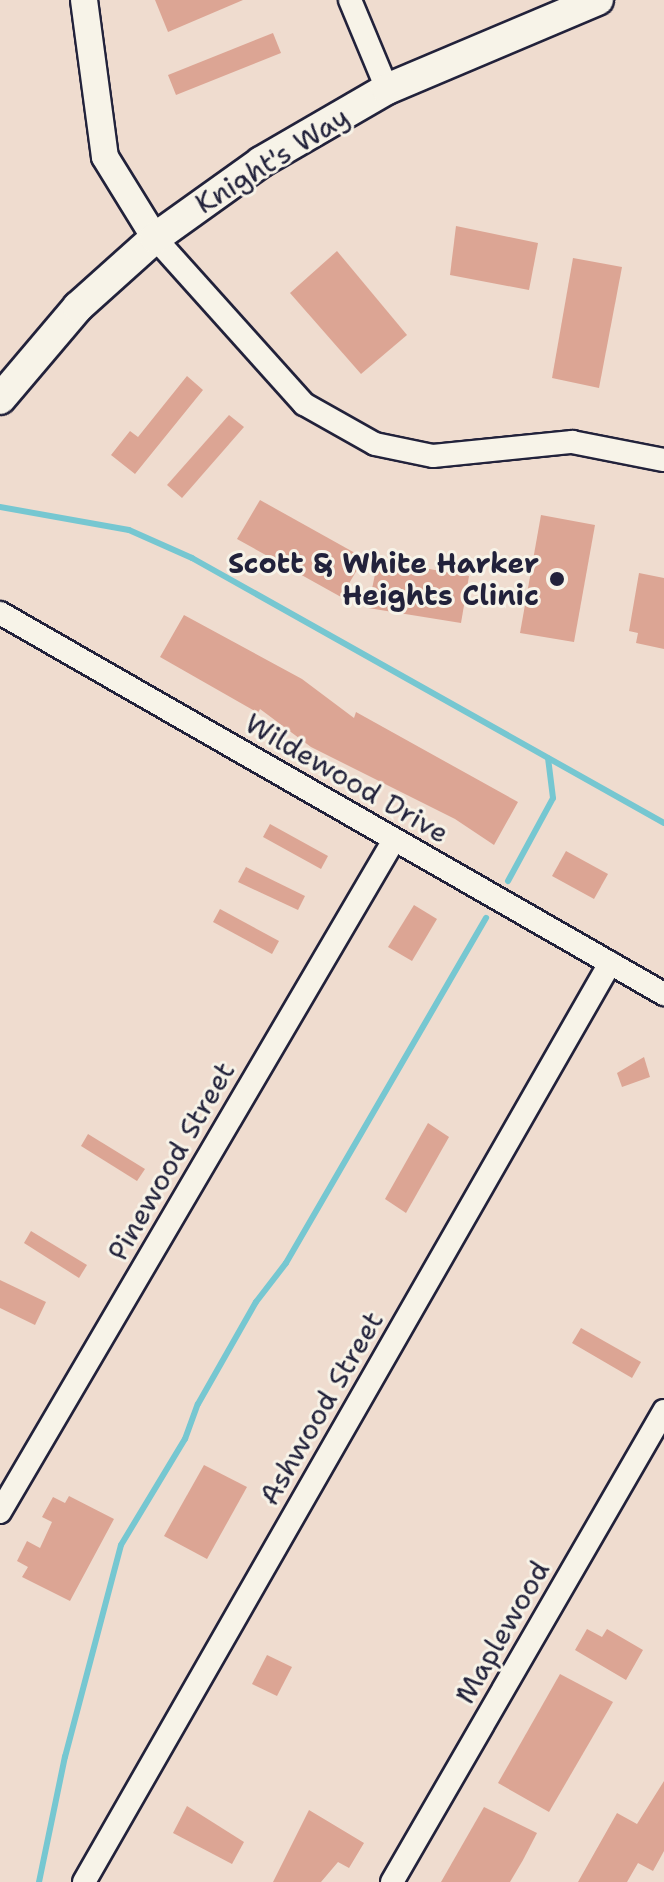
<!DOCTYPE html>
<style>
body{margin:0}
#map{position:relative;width:664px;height:1882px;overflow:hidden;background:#efdccf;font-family:"Shantell Sans",sans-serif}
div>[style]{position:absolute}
.stream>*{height:6px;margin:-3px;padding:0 3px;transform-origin:3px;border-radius:3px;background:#76c7d1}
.building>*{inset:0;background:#dca594}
.roads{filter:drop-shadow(2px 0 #22223b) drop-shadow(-2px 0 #22223b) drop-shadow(0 2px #22223b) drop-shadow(0 -2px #22223b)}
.minor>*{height:22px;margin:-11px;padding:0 11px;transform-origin:11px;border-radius:11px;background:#f7f3e8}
.tertiary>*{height:26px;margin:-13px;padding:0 13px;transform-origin:13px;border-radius:13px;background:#f7f3e8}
.secondary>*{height:30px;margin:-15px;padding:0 15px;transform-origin:15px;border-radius:15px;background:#f7f3e8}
.dots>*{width:22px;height:22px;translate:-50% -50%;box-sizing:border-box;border:4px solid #f7f3e8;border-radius:50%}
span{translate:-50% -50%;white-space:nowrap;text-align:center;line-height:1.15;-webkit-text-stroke:6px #f7f3e8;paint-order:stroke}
.street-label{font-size:28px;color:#22223b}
.poi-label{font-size:28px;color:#22223b;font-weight:700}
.right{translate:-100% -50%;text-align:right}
</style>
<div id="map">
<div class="stream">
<div style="left:0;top:507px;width:131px;rotate:10.1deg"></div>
<div style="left:129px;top:530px;width:69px;rotate:24deg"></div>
<div style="left:192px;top:558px;width:541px;rotate:29.31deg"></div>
<div style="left:508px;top:881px;width:94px;rotate:-61.5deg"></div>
<div style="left:553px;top:798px;width:40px;rotate:-97.1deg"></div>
<div style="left:39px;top:1882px;width:128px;rotate:-78.3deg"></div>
<div style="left:65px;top:1757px;width:219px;rotate:-75.2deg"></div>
<div style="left:121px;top:1545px;width:124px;rotate:-58.9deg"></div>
<div style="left:185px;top:1439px;width:37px;rotate:-70deg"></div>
<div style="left:198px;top:1404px;width:117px;rotate:-60.4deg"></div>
<div style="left:256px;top:1302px;width:49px;rotate:-52.4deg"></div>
<div style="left:286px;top:1263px;width:399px;rotate:-59.9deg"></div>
</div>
<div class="building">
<div style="clip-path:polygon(155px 0,243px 0,168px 32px)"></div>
<div style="clip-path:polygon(273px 33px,281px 53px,176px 95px,168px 75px)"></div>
<div style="clip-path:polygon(456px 226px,538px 243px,529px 290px,450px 275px)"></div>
<div style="clip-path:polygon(337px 251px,407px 335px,361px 374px,290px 293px)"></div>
<div style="clip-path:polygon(573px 258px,622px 267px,599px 388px,552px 378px)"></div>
<div style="clip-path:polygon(187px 376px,203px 390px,135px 474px,111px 455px,130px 431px,138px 437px)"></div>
<div style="clip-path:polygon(229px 415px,244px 427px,182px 498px,167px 485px)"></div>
<div style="clip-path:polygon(260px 500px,364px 558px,341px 597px,237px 539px)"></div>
<div style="clip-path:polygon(541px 515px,595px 525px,574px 642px,520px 633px)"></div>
<div style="clip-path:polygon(378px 560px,469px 576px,461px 623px,368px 608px)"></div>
<div style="clip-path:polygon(639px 573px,664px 578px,664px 649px,636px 643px,638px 633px,629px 631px)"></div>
<div style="clip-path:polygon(184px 615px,302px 679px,354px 718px,356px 712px,518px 802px,494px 845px,455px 819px,311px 747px,260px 709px,258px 713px,160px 657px)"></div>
<div style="clip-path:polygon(270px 824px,328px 856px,321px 869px,263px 837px)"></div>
<div style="clip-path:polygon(566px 851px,608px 874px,594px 899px,552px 876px)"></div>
<div style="clip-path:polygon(246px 867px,305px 896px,298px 910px,238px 882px)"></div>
<div style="clip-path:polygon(414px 905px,437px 919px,412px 961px,388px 947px)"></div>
<div style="clip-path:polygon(220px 909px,279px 941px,272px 954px,213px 922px)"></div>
<div style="clip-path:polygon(644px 1057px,650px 1077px,622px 1087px,617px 1073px)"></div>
<div style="clip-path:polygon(428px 1123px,449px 1137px,406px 1213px,385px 1199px)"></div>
<div style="clip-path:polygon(88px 1134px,145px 1169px,137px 1181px,81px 1146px)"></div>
<div style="clip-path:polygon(31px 1231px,87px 1265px,79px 1278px,24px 1243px)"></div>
<div style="clip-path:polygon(0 1280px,46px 1302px,35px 1325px,0 1308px)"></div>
<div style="clip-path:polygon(581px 1328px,641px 1362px,632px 1378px,572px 1343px)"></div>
<div style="clip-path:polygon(204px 1465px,247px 1487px,207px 1559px,164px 1536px)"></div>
<div style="clip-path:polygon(69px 1496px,114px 1519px,70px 1601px,22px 1577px,28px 1567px,17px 1561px,27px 1541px,40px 1548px,52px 1522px,42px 1517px,53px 1497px,65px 1503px)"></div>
<div style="clip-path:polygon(587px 1629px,602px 1637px,607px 1629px,643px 1650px,626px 1680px,575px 1650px)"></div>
<div style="clip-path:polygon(267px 1655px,292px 1667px,277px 1696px,252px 1684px)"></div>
<div style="clip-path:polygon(560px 1674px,613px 1702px,549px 1812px,498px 1783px)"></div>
<div style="clip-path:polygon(664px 1781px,664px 1851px,653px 1871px,638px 1863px,627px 1882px,578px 1882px,617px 1813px,637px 1824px)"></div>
<div style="clip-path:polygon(187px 1806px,244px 1842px,232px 1864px,173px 1833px)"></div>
<div style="clip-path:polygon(484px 1807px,537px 1833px,523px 1860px,510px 1882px,441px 1882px)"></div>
<div style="clip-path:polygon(309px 1810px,364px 1843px,349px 1868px,338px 1862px,321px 1882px,273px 1882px)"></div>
</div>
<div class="roads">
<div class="minor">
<div style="left:350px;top:0;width:96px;rotate:67.4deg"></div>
<div style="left:155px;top:238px;width:223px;rotate:48.1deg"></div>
<div style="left:304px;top:404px;width:81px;rotate:29.4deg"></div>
<div style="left:375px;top:444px;width:59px;rotate:11.7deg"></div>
<div style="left:433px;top:456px;width:140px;rotate:-5.8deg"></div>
<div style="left:572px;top:442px;width:94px;rotate:11.1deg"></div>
<div style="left:0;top:613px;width:766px;rotate:29.85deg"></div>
<div style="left:0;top:1512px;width:779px;rotate:-59.62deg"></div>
<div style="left:84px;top:1882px;width:1059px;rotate:-60.21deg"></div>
<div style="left:392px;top:1882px;width:544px;rotate:-59.99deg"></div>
</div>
<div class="tertiary">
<div style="left:84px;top:0;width:158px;rotate:82.4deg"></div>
<div style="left:105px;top:157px;width:95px;rotate:58.3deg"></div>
</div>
<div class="secondary">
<div style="left:0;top:399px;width:121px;rotate:-49.7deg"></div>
<div style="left:78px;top:307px;width:103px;rotate:-41.9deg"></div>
<div style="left:155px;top:238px;width:130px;rotate:-35.6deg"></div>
<div style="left:261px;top:162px;width:146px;rotate:-30.1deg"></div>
<div style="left:387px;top:89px;width:229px;rotate:-22.9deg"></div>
</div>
</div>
<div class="dots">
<div style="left:557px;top:579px;background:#22223b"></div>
</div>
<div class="street-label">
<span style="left:272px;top:160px;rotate:-32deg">Knight's Way</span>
<span style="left:347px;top:778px;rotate:30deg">Wildewood Drive</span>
<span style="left:171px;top:1161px;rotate:-60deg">Pinewood Street</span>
<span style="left:321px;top:1408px;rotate:-60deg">Ashwood Street</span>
<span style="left:502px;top:1632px;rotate:-60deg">Maplewood</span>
</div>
<div class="poi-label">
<span class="right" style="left:539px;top:579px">Scott &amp; White Harker<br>Heights Clinic</span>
</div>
</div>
